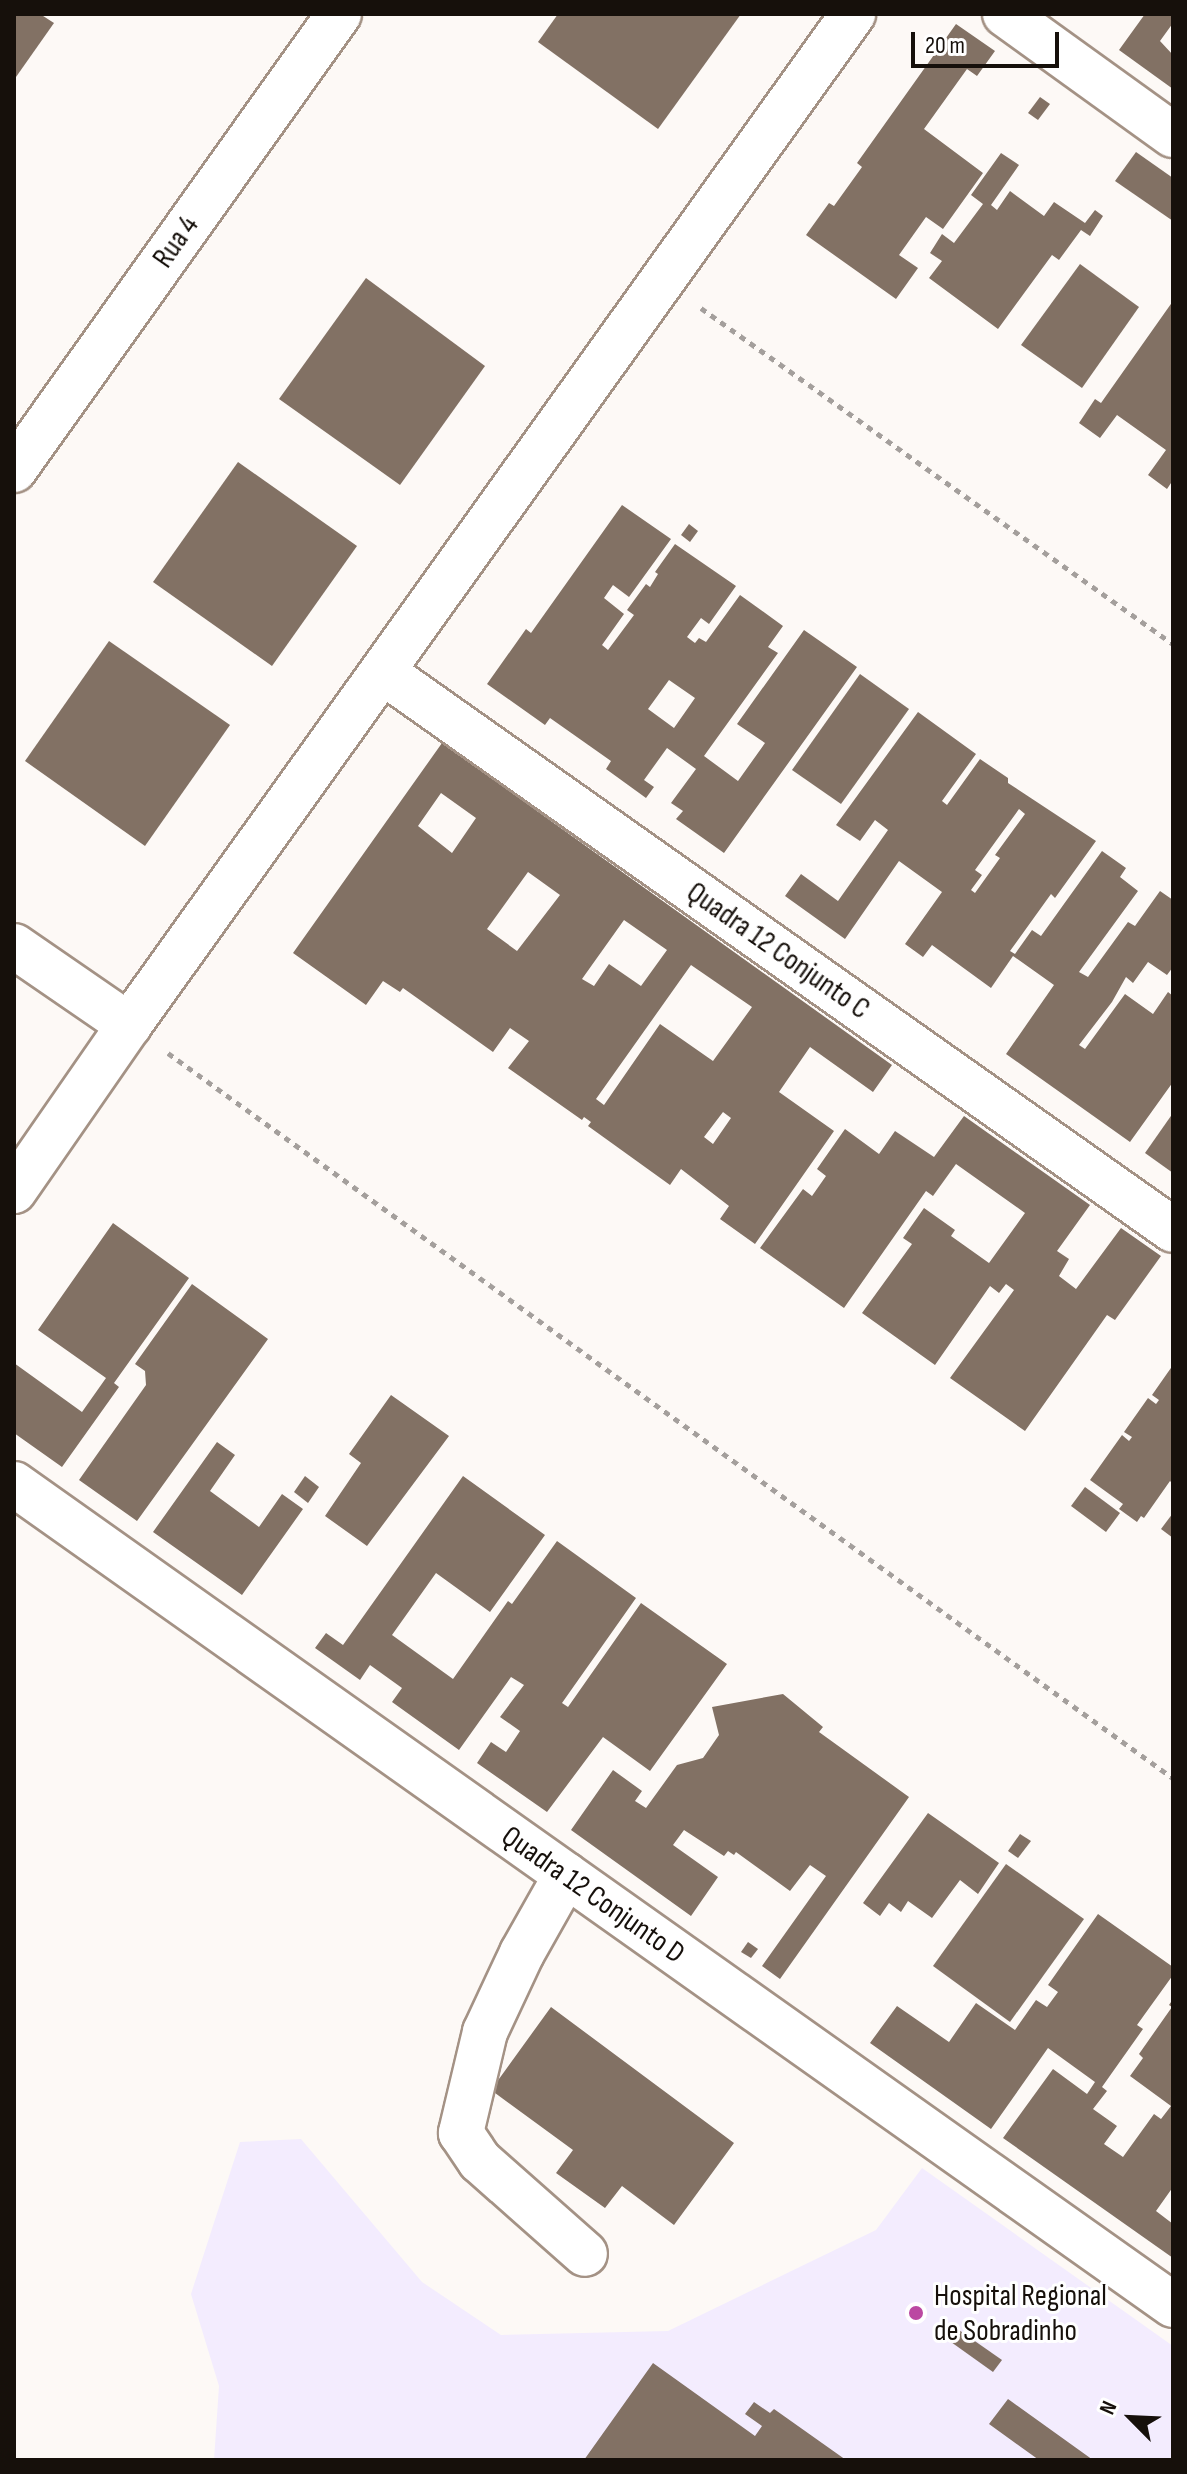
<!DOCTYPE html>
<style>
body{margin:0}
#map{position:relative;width:1187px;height:2474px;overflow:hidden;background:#fdf9f6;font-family:"Sofia Sans Condensed",sans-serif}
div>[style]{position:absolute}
.medical>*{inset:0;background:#f3ecfe}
.building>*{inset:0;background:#827164}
.path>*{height:5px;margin-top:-2.5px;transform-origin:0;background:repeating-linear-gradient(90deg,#a49f9c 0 6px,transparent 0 12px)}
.roads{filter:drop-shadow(2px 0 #a49285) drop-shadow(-2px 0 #a49285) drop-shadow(0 2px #a49285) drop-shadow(0 -2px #a49285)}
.minor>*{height:44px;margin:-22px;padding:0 22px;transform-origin:22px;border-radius:22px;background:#fff}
.dots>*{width:22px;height:22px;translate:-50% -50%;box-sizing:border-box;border:4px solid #fff;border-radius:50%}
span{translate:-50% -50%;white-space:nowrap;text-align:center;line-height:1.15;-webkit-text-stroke:6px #fff;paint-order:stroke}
.street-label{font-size:30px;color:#16100b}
.poi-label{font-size:30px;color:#16100b}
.left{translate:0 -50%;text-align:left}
.frame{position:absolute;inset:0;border:16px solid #16100b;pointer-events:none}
.north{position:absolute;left:1091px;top:2378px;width:80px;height:80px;-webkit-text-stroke:6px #fff;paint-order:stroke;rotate:294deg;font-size:22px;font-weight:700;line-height:32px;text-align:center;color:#16100b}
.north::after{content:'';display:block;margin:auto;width:28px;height:36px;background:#16100b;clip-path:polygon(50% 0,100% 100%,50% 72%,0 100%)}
.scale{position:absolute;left:911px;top:32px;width:148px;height:36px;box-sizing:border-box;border:4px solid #16100b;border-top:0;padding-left:10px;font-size:24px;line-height:28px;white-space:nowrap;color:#16100b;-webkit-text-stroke:6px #fff;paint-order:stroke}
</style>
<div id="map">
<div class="medical">
<div style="clip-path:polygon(301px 2139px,422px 2282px,501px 2335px,668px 2331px,876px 2230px,922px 2168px,1173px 2346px,1173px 2460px,214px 2460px,219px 2386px,191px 2294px,240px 2142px)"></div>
</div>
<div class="building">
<div style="clip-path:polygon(14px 14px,40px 14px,54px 23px,16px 77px)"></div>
<div style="clip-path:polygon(558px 14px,741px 14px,658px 129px,538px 42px)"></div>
<div style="clip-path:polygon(1145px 14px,1173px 14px,1173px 23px,1160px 41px,1173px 55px,1173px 89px,1119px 50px)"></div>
<div style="clip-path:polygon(956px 24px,995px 51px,977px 76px,967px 69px,924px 129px,983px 173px,943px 229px,926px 217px,899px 255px,918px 268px,896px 299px,806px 235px,829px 203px,834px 206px,862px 167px,857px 163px)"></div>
<div style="clip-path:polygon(1040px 97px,1050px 104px,1038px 120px,1028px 113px)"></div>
<div style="clip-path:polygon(1136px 152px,1173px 178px,1173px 221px,1115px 181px)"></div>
<div style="clip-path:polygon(1001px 153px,1019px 165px,991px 205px,997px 210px,1010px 191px,1044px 216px,1054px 202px,1085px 223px,1095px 210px,1103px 216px,1090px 236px,1081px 230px,1059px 260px,1052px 255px,998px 329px,929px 278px,942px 261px,930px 253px,942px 234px,954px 243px,983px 204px,971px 195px)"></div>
<div style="clip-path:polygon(1080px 264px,1139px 307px,1082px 388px,1021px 345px)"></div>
<div style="clip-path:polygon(366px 278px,485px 366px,400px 485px,279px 399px)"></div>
<div style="clip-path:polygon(1173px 301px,1173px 480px,1167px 489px,1148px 475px,1166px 450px,1117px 415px,1100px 438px,1079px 423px,1095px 399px,1101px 403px)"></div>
<div style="clip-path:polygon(238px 462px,357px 546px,272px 666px,153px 582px)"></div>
<div style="clip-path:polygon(evenodd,622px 505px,671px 539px,629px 597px,613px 585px,604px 598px,624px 614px,602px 645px,608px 650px,634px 615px,627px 610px,646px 584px,650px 587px,658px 574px,655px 572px,675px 544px,736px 586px,709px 624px,701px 618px,687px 637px,695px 643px,699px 638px,706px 642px,740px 595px,783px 626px,768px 647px,778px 653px,704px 756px,738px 781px,765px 743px,737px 724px,804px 630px,857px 667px,724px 853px,676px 819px,683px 811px,671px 803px,696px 769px,667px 748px,644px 780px,654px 787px,646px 798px,606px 769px,611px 761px,550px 718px,545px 725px,487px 684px,526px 629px,531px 633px,622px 505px,669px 680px,695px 698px,674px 728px,648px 709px,669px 680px)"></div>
<div style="clip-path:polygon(689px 524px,698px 531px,690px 542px,681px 535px)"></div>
<div style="clip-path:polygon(109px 641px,230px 725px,145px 846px,25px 761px)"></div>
<div style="clip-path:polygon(860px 674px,909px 709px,841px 804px,792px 770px)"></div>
<div style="clip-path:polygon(evenodd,918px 712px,976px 754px,942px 801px,947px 805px,980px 759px,1008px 778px,1008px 783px,1096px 841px,1055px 898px,1051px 894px,1010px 951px,1015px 954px,1032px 930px,1041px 936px,1102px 851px,1126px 868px,1120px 877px,1138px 891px,1079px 972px,1088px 977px,1128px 922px,1135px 926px,1160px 891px,1173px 900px,1173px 967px,1167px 975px,1148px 962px,1133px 983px,1126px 977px,1112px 1002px,1079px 1045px,1085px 1049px,1125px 994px,1153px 1014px,1168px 992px,1173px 996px,1173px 1082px,1130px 1142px,1006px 1054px,1054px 985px,1013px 956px,991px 988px,932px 945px,923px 957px,905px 944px,942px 892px,899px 861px,845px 939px,785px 896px,801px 874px,838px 901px,888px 830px,875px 820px,860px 841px,836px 825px,918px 712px,1019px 809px,1025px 814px,995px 855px,1000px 858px,975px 893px,971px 890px,982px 875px,975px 870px,1019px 809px)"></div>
<div style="clip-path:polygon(evenodd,442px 743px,892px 1065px,873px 1092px,810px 1047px,779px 1092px,834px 1131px,755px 1244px,720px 1219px,729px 1206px,681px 1169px,670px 1185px,588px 1126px,591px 1122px,584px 1117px,582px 1120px,508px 1068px,529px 1041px,510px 1028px,493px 1052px,403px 988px,400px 992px,383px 981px,366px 1005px,293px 953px,442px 743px,441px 793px,476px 818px,452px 853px,418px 826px,441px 793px,442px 743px,528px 872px,560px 895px,517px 951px,487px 929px,528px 872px,442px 743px,624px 920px,667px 950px,641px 986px,609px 964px,594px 986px,582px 979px,624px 920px,442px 743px,691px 965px,752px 1007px,713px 1061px,660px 1024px,604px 1105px,596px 1099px,691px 965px,442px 743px,723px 1112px,731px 1118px,713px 1144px,704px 1137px,723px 1112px)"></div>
<div style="clip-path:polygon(1173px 1113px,1173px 1173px,1145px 1153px)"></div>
<div style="clip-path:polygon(964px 1116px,1090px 1205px,1057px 1251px,1069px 1259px,1059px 1276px,1076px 1289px,1121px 1228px,1161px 1256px,1115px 1320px,1107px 1315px,1025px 1431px,950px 1378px,1014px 1290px,1006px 1284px,999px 1293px,990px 1286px,935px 1365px,862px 1313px,912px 1244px,903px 1238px,924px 1208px,955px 1230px,951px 1236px,989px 1263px,1025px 1213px,956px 1164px,933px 1196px,926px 1191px,844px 1308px,760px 1248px,803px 1189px,812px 1196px,826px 1176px,817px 1169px,845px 1129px,879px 1154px,895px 1131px,934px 1157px)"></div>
<div style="clip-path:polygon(113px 1223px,189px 1278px,114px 1383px,119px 1387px,62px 1467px,14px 1433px,14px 1363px,82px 1412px,106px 1378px,38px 1330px)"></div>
<div style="clip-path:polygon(192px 1284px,268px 1339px,137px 1521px,79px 1480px,146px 1385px,145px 1371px,135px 1364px)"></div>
<div style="clip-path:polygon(1173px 1365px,1173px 1484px,1170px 1481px,1144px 1518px,1141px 1516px,1137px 1522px,1119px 1509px,1123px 1504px,1090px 1480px,1122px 1435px,1129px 1441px,1132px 1437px,1124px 1432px,1148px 1398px,1156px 1404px,1159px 1400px,1152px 1395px)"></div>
<div style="clip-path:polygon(391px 1395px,449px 1436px,367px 1546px,325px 1516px,361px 1463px,349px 1454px)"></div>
<div style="clip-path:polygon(217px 1442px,235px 1455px,210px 1491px,259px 1527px,282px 1494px,303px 1509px,242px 1595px,153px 1532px)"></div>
<div style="clip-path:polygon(305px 1476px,319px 1487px,308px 1503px,294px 1492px)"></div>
<div style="clip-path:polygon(463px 1476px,545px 1535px,490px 1612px,436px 1573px,392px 1635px,453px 1679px,508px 1601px,512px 1604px,557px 1541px,636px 1598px,562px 1703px,568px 1707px,641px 1603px,727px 1664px,650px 1771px,603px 1737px,547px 1812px,477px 1763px,491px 1742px,506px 1752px,520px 1731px,500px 1717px,524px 1685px,511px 1677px,459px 1750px,392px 1702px,402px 1688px,370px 1665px,360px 1680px,315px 1648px,326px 1633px,343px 1645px)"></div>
<div style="clip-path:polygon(1085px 1487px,1120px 1513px,1106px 1532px,1071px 1506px)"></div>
<div style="clip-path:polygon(1173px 1513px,1173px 1538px,1161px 1529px)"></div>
<div style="clip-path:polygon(783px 1694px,823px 1727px,819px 1732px,909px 1797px,780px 1979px,762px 1966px,826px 1876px,810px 1865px,790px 1891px,736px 1852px,734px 1855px,728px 1851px,724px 1856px,684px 1830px,673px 1845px,718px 1877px,691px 1916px,571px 1830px,613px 1770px,642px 1791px,635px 1801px,646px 1808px,677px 1765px,703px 1758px,719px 1735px,712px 1707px)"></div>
<div style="clip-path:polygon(928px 1813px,999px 1863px,978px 1894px,960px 1880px,932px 1918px,908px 1901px,901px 1912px,889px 1903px,880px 1916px,863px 1903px)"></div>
<div style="clip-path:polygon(1020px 1834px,1031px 1841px,1018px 1858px,1008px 1851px)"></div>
<div style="clip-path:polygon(1006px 1864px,1084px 1919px,1010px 2022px,933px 1966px)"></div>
<div style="clip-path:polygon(1098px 1914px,1173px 1967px,1173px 1975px,1137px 2025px,1143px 2029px,1102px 2087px,1107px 2091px,1093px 2109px,1117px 2126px,1104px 2144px,1123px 2157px,1154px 2114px,1161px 2119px,1171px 2106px,1130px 2076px,1143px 2058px,1139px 2054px,1172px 2007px,1169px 2005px,1173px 1999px,1173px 2187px,1156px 2211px,1173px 2224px,1173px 2258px,1003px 2138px,1053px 2069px,1087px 2094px,1095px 2082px,1048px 2048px,991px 2129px,870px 2043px,897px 2006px,949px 2042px,976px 2003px,1015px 2030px,1036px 2000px,1047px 2007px,1058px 1992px,1048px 1985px)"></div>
<div style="clip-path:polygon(748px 1942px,758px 1949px,751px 1958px,741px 1952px)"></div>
<div style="clip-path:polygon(551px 2007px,734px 2143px,674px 2225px,622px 2186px,605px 2208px,556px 2173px,573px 2150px,491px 2090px)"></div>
<div style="clip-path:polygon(959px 2330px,1002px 2360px,993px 2372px,951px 2342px)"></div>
<div style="clip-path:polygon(653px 2363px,755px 2436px,762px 2426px,745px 2414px,754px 2402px,770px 2413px,774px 2409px,846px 2460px,584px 2460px)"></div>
<div style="clip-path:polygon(1008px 2399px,1047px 2427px,1093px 2460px,1039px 2460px,989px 2424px)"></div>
</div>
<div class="path">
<div style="left:701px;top:308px;width:579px;rotate:35.45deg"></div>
<div style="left:168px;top:1053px;width:1239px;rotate:35.81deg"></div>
</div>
<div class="roads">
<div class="minor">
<div style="left:1005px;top:14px;width:207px;rotate:35.8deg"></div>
<div style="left:14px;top:470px;width:560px;rotate:-54.52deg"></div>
<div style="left:383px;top:672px;width:967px;rotate:35.23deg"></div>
<div style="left:14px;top:946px;width:140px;rotate:34.5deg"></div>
<div style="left:14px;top:1191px;width:202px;rotate:-55.3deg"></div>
<div style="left:129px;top:1025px;width:1244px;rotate:-54.39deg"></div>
<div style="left:14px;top:1484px;width:1420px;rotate:35.31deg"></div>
<div style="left:566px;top:1875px;width:90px;rotate:119.4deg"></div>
<div style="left:522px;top:1953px;width:87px;rotate:115.1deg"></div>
<div style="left:485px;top:2032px;width:104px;rotate:103.4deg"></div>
<div style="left:461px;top:2133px;width:34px;rotate:56deg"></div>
<div style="left:480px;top:2161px;width:140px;rotate:41.5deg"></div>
</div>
</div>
<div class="dots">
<div style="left:916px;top:2313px;background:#bb48a2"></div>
</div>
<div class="street-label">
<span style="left:176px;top:242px;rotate:-55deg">Rua 4</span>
<span style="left:778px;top:951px;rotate:35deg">Quadra 12 Conjunto C</span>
<span style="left:593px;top:1895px;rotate:35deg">Quadra 12 Conjunto D</span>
</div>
<div class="poi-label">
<span class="left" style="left:934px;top:2313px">Hospital Regional<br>de Sobradinho</span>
</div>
<div class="frame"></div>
<div class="north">N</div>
<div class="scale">20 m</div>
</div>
